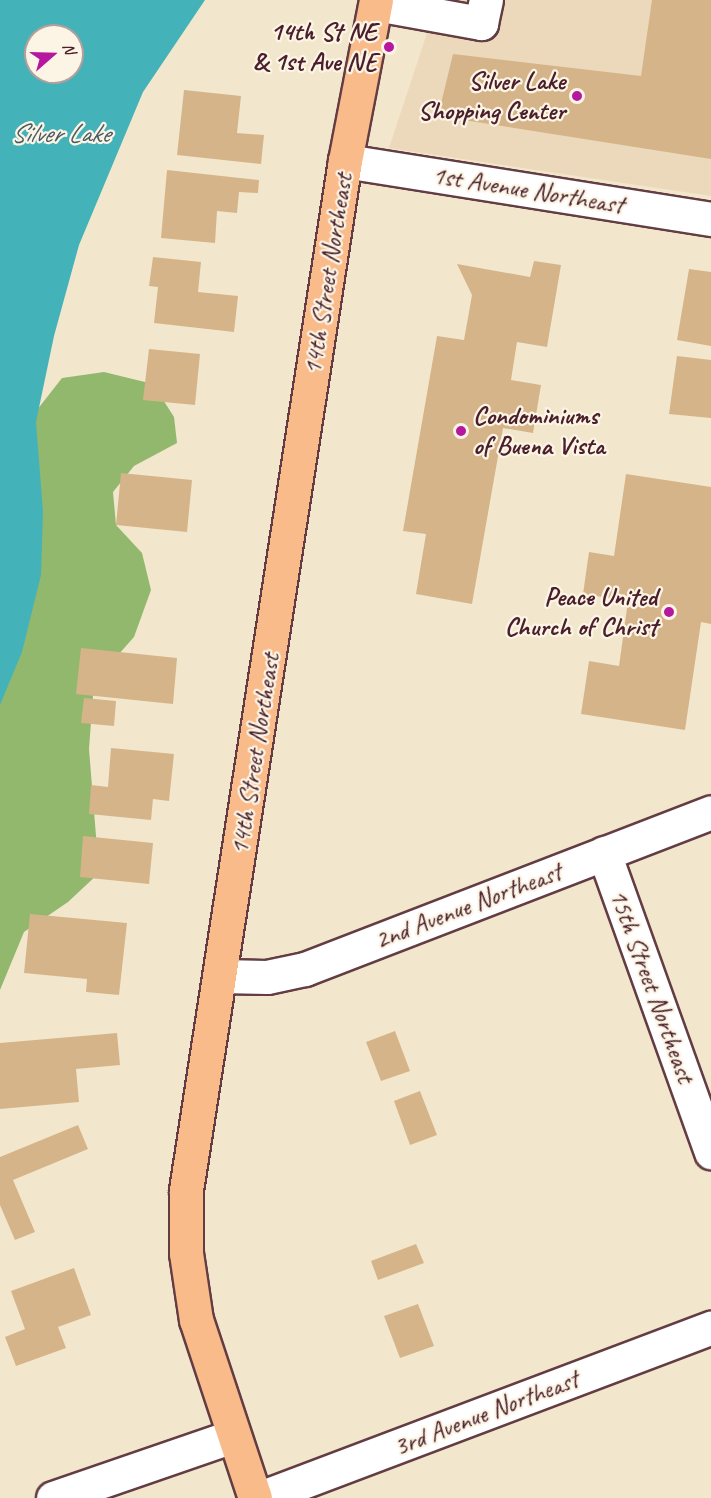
<!DOCTYPE html>
<style>
body{margin:0}
#map{position:relative;width:711px;height:1498px;overflow:hidden;background:#f2e7cc;font-family:Caveat,sans-serif}
div>[style]{position:absolute}
.built>*{inset:0;background:#ecd8ba}
.forest>*{inset:0;background:#92b86e}
.water>*{inset:0;background:#43b3b9}
.building>*{inset:0;background:#d6b48a}
.roads{filter:drop-shadow(2px 0 #633d43) drop-shadow(-2px 0 #633d43) drop-shadow(0 2px #633d43) drop-shadow(0 -2px #633d43)}
.minor>*{height:33px;margin:-16.5px;padding:0 16.5px;transform-origin:16.5px;border-radius:16.5px;background:#fff}
.major>*{height:33px;margin:-16.5px;padding:0 16.5px;transform-origin:16.5px;border-radius:16.5px;background:#fabb8b}
.dots>*{width:16px;height:16px;translate:-50% -50%;box-sizing:border-box;border:3px solid #fcf5e5;border-radius:50%}
span{translate:-50% -50%;white-space:nowrap;text-align:center;line-height:1.15;-webkit-text-stroke:4.5px #fcf5e5;paint-order:stroke}
.poi-label{font-size:26px;color:#4a1f2b;font-weight:700}
.right{translate:-100% -50%;text-align:right}
.left{translate:0 -50%;text-align:left}
.street-label{font-size:26px;color:#4a1f2b}
.water-label{font-size:27px;color:#475a64;font-style:italic}
.north{position:absolute;left:24px;top:24px;width:60px;height:60px;box-sizing:border-box;background:#fcf5e5;border:2px solid #b59f9b;border-radius:50%;rotate:70deg;font-size:16px;font-weight:700;line-height:24px;text-align:center;color:#4a1f2b}
.north::after{content:'';display:block;margin:auto;width:21px;height:27px;background:#b5179e;clip-path:polygon(50% 0,100% 100%,50% 72%,0 100%)}
</style>
<div id="map">
<div class="built">
<div style="clip-path:polygon(438px 0,711px 0,711px 196px,389px 148px)"></div>
</div>
<div class="forest">
<div style="clip-path:polygon(104px 372px,153px 384px,174px 417px,177px 443px,134px 466px,113px 492px,116px 525px,142px 553px,151px 590px,134px 637px,94px 682px,89px 749px,99px 873px,68px 902px,24px 932px,0 990px,0 635px,26px 424px,62px 378px)"></div>
</div>
<div class="water">
<div style="clip-path:polygon(evenodd,0 0,205px 0,143px 92px,79px 245px,54px 336px,36px 422px,43px 512px,41px 575px,22px 652px,0 705px,0 0,36px 36px,72px 36px,72px 72px,36px 72px,36px 36px)"></div>
</div>
<div class="building">
<div style="clip-path:polygon(652px 0,711px 0,711px 159px,438px 116px,453px 54px,641px 76px)"></div>
<div style="clip-path:polygon(184px 90px,241px 96px,237px 133px,264px 135px,261px 164px,177px 155px)"></div>
<div style="clip-path:polygon(167px 170px,259px 180px,258px 193px,239px 192px,237px 213px,217px 211px,215px 243px,161px 238px)"></div>
<div style="clip-path:polygon(153px 257px,201px 262px,198px 292px,238px 296px,234px 332px,154px 323px,158px 287px,149px 286px)"></div>
<div style="clip-path:polygon(534px 261px,561px 265px,547px 347px,517px 342px,511px 380px,541px 385px,533px 433px,503px 428px,472px 604px,416px 594px,426px 534px,403px 531px,437px 336px,464px 340px,472px 295px,457px 264px,530px 277px)"></div>
<div style="clip-path:polygon(689px 269px,711px 272px,711px 346px,677px 340px)"></div>
<div style="clip-path:polygon(149px 349px,200px 354px,195px 405px,143px 400px)"></div>
<div style="clip-path:polygon(677px 356px,711px 360px,711px 418px,669px 414px)"></div>
<div style="clip-path:polygon(121px 473px,192px 480px,187px 532px,116px 525px)"></div>
<div style="clip-path:polygon(626px 474px,711px 487px,711px 624px,701px 622px,685px 730px,581px 714px,589px 661px,619px 666px,628px 601px,583px 594px,589px 552px,614px 556px)"></div>
<div style="clip-path:polygon(81px 648px,177px 658px,173px 704px,76px 694px)"></div>
<div style="clip-path:polygon(84px 698px,116px 701px,114px 726px,81px 723px)"></div>
<div style="clip-path:polygon(111px 748px,174px 754px,169px 801px,153px 799px,151px 820px,89px 814px,91px 785px,108px 787px)"></div>
<div style="clip-path:polygon(83px 836px,153px 843px,149px 884px,80px 877px)"></div>
<div style="clip-path:polygon(30px 914px,127px 923px,119px 995px,86px 992px,87px 979px,24px 973px)"></div>
<div style="clip-path:polygon(395px 1031px,410px 1071px,381px 1081px,366px 1042px)"></div>
<div style="clip-path:polygon(117px 1033px,120px 1065px,76px 1069px,79px 1102px,0 1109px,0 1043px)"></div>
<div style="clip-path:polygon(420px 1091px,437px 1135px,410px 1145px,394px 1101px)"></div>
<div style="clip-path:polygon(78px 1125px,88px 1149px,13px 1180px,35px 1232px,15px 1240px,0 1205px,0 1157px)"></div>
<div style="clip-path:polygon(416px 1244px,424px 1263px,378px 1280px,371px 1261px)"></div>
<div style="clip-path:polygon(74px 1268px,91px 1315px,58px 1327px,66px 1348px,16px 1366px,5px 1337px,25px 1329px,11px 1291px)"></div>
<div style="clip-path:polygon(418px 1304px,434px 1346px,400px 1358px,384px 1316px)"></div>
</div>
<div class="roads">
<div class="minor">
<div style="left:376px;top:4px;width:107px;rotate:10.3deg"></div>
<div style="left:481px;top:23px;width:24px;rotate:-78deg"></div>
<div style="left:345px;top:161px;width:371px;rotate:9deg"></div>
<div style="left:604px;top:853px;width:318px;rotate:70.3deg"></div>
<div style="left:221px;top:976px;width:46px;rotate:1.2deg"></div>
<div style="left:267px;top:977px;width:39px;rotate:-12deg"></div>
<div style="left:305px;top:969px;width:435px;rotate:-21.1deg"></div>
<div style="left:53px;top:1498px;width:190px;rotate:-19deg"></div>
<div style="left:260px;top:1498px;width:482px;rotate:-20.7deg"></div>
</div>
<div class="major">
<div style="left:255px;top:1498px;width:188px;rotate:-108.3deg"></div>
<div style="left:196px;top:1320px;width:68px;rotate:-98.5deg"></div>
<div style="left:186px;top:1253px;width:63px;rotate:-90deg"></div>
<div style="left:186px;top:1190px;width:1041px;rotate:-81.22deg"></div>
<div style="left:345px;top:161px;width:164px;rotate:-79.1deg"></div>
</div>
</div>
<div class="dots">
<div style="left:389px;top:47px;background:#b5179e"></div>
<div style="left:577px;top:96px;background:#b5179e"></div>
<div style="left:461px;top:431px;background:#b5179e"></div>
<div style="left:669px;top:612px;background:#b5179e"></div>
</div>
<div class="poi-label">
<span class="right" style="left:377px;top:47px">14th St NE<br>&amp; 1st Ave NE</span>
<span class="right" style="left:565px;top:96px">Silver Lake<br>Shopping Center</span>
<span class="left" style="left:473px;top:431px">Condominiums<br>of Buena Vista</span>
<span class="right" style="left:657px;top:612px">Peace United<br>Church of Christ</span>
</div>
<div class="street-label">
<span style="left:528px;top:190px;rotate:9deg">1st Avenue Northeast</span>
<span style="left:328px;top:274px;rotate:-81deg">14th Street Northeast</span>
<span style="left:255px;top:754px;rotate:-81deg">14th Street Northeast</span>
<span style="left:468px;top:906px;rotate:-21deg">2nd Avenue Northeast</span>
<span style="left:652px;top:986px;rotate:70deg">15th Street Northeast</span>
<span style="left:486px;top:1413px;rotate:-21deg">3rd Avenue Northeast</span>
</div>
<div class="water-label">
<span style="left:60px;top:134px">Silver Lake</span>
</div>
<div class="north">N</div>
</div>
